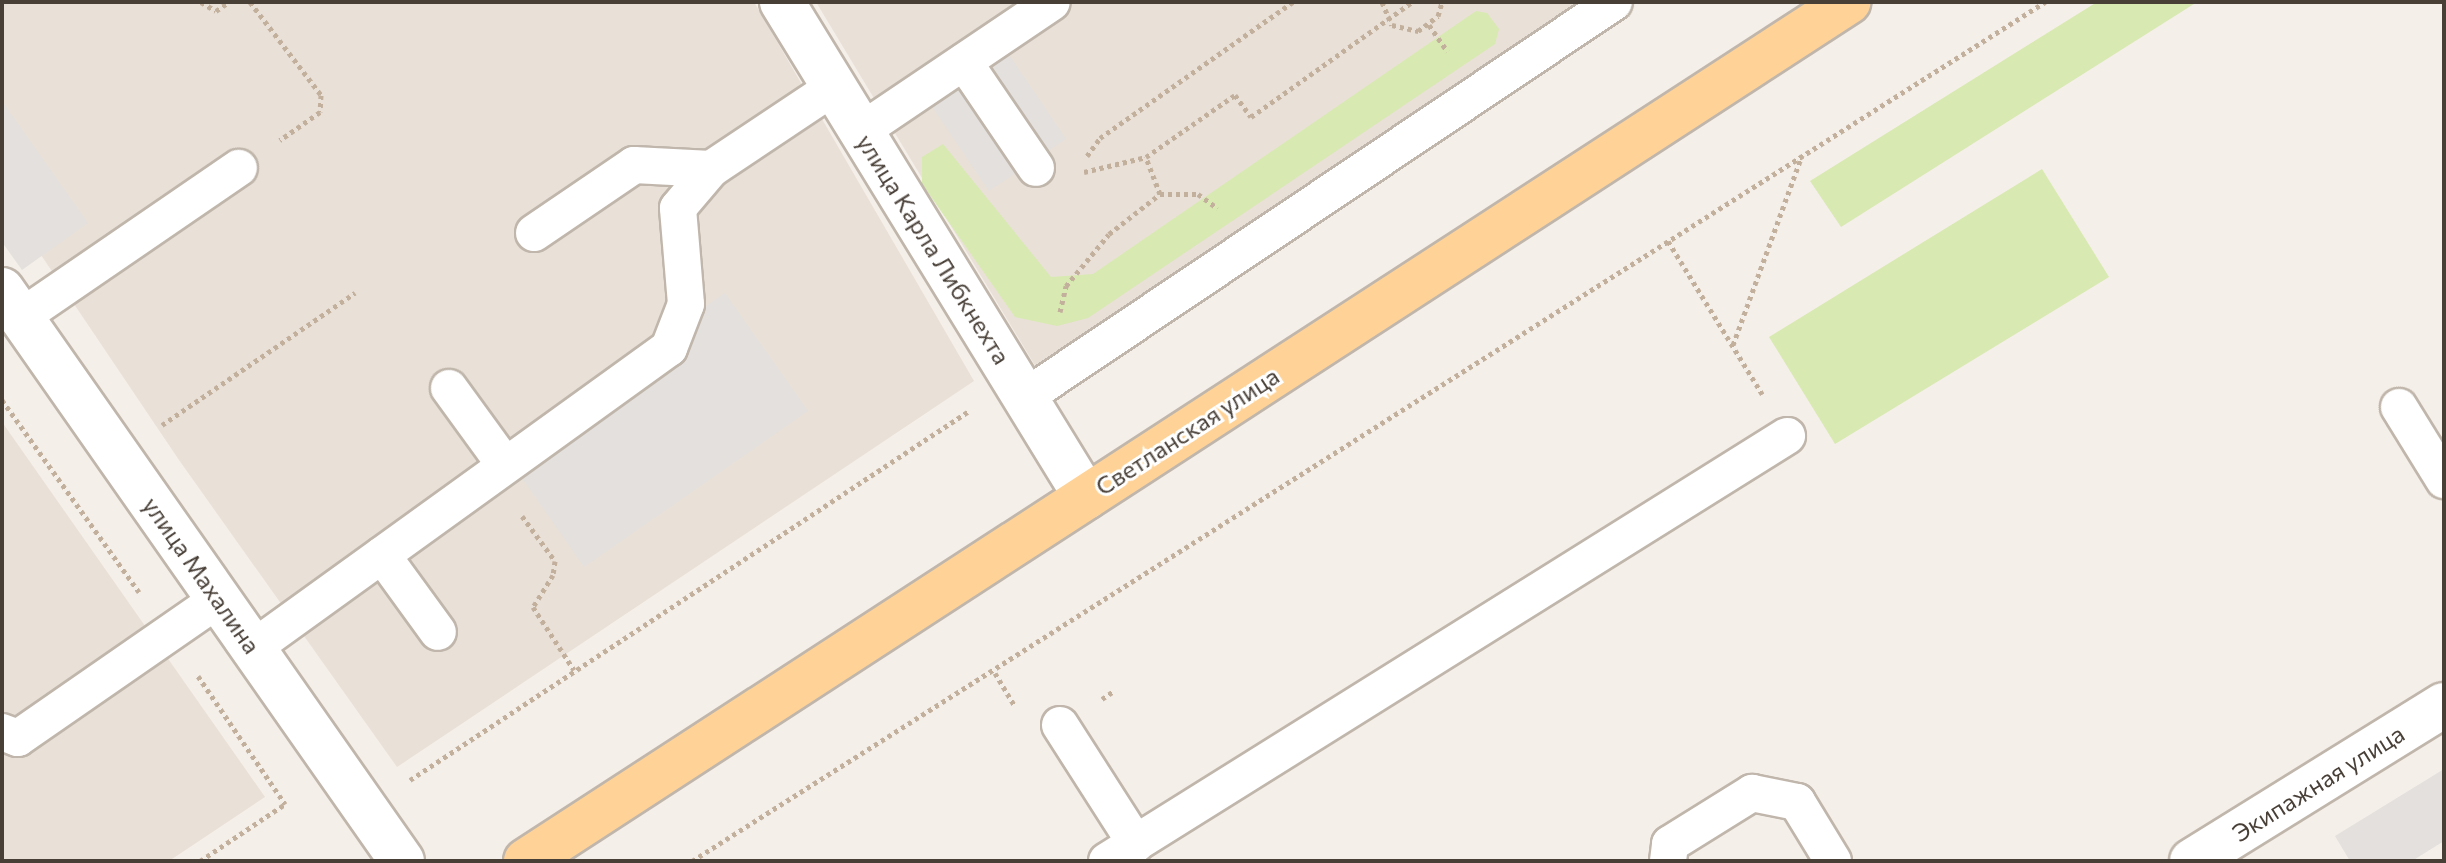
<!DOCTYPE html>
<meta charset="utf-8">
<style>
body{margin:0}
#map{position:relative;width:2446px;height:863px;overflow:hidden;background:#f5efe9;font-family:Commissioner,sans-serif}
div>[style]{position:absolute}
.residential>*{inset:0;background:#e9e0d7}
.green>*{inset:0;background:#d8e9b1}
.parking>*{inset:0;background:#e3e0dd}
.path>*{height:5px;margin-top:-2.5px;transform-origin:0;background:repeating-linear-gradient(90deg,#c2af9c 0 4px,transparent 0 8px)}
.roads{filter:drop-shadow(2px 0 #c0b6ab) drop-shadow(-2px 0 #c0b6ab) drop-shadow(0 2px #c0b6ab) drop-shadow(0 -2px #c0b6ab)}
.lane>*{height:36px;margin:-18px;padding:0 18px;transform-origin:18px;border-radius:18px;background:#fff}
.street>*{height:44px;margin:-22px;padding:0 22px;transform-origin:22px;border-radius:22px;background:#fff}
.primary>*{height:44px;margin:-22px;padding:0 22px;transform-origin:22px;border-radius:22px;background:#ffd397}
span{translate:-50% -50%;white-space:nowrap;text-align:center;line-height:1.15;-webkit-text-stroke:6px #fff;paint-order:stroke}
.street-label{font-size:24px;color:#483f37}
.frame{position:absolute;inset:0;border:4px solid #483f37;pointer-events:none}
</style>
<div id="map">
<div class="residential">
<div style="clip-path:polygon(2px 2px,754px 2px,974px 381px,397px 767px,179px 460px,2px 197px)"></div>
<div style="clip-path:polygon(816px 2px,1599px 2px,1042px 377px)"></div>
<div style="clip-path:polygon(2px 422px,265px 797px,169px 861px,2px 861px)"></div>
</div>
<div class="green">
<div style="clip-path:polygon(2097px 2px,2197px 2px,1841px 227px,1810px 181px)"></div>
<div style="clip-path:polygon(1476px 11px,1487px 13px,1499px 29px,1495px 44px,1088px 318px,1057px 326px,1015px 317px,922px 184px,922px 157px,943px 144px,1051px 277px,1093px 274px)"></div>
<div style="clip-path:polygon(2042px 169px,2109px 277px,1835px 444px,1769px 337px)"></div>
</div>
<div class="parking">
<div style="clip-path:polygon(995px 34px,1066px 139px,989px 191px,918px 86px)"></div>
<div style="clip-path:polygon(2px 101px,88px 223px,22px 270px,2px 242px)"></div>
<div style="clip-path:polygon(725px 293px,808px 411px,584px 567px,502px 449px)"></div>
<div style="clip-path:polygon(2444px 769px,2444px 841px,2412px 861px,2350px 861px,2335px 836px)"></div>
</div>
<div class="path">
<div style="left:201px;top:2px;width:17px;rotate:31deg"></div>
<div style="left:216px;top:11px;width:16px;rotate:-35deg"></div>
<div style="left:250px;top:2px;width:117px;rotate:52.6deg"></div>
<div style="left:321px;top:95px;width:17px;rotate:93deg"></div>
<div style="left:320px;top:112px;width:49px;rotate:145deg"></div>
<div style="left:1382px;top:2px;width:25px;rotate:67deg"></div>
<div style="left:1392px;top:25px;width:27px;rotate:13deg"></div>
<div style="left:1418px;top:31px;width:25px;rotate:-37deg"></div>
<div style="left:1438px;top:16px;width:15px;rotate:-74deg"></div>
<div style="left:1429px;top:25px;width:32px;rotate:55deg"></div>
<div style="left:1087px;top:156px;width:22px;rotate:-54deg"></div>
<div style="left:1100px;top:138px;width:236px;rotate:-35.2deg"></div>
<div style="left:1084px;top:172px;width:64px;rotate:-13.6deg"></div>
<div style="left:1160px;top:194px;width:38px"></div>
<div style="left:1198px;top:194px;width:24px;rotate:36deg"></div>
<div style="left:1668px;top:241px;width:180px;rotate:58.4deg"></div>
<div style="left:1060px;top:312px;width:27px;rotate:-77deg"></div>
<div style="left:1066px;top:286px;width:67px;rotate:-50.4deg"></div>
<div style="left:1109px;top:234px;width:65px;rotate:-38.1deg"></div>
<div style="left:1160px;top:194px;width:40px;rotate:-111deg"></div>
<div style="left:1146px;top:157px;width:108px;rotate:-34.9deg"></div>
<div style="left:1235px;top:95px;width:27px;rotate:54deg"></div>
<div style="left:1251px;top:117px;width:198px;rotate:-35.5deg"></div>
<div style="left:1733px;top:345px;width:202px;rotate:-70deg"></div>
<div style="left:2px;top:400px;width:236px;rotate:54.5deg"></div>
<div style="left:162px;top:425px;width:234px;rotate:-34.4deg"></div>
<div style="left:522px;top:516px;width:56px;rotate:53.7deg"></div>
<div style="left:555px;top:561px;width:14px;rotate:98deg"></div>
<div style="left:553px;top:575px;width:38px;rotate:122deg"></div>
<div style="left:533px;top:607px;width:75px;rotate:56.9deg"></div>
<div style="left:995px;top:673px;width:39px;rotate:59deg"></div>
<div style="left:198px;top:676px;width:155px;rotate:55.8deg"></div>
<div style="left:1102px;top:699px;width:14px;rotate:-34deg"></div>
<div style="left:410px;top:780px;width:670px;rotate:-33.43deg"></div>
<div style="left:200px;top:861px;width:102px;rotate:-33.8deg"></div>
<div style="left:692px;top:861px;width:1603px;rotate:-32.41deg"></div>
</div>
<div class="roads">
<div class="lane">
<div style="left:964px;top:62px;width:128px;rotate:55.8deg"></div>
<div style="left:861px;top:131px;width:230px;rotate:-34deg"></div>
<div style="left:534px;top:233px;width:121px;rotate:-34.2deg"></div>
<div style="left:634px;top:165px;width:77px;rotate:3deg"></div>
<div style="left:21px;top:317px;width:264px;rotate:-34.4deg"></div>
<div style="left:449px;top:388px;width:95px;rotate:54deg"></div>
<div style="left:1025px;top:397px;width:709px;rotate:-33.85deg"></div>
<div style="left:2399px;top:407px;width:86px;rotate:58.3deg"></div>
<div style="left:382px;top:555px;width:95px;rotate:54deg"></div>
<div style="left:253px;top:648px;width:513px;rotate:-35.8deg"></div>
<div style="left:669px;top:348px;width:47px;rotate:-68.9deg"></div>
<div style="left:686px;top:304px;width:96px;rotate:-94.8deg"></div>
<div style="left:678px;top:208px;width:51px;rotate:-49.8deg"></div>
<div style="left:711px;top:169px;width:148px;rotate:-33.7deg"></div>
<div style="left:1060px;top:725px;width:141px;rotate:57.4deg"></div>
<div style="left:2px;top:732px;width:17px;rotate:21deg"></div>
<div style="left:18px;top:738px;width:244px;rotate:-34.7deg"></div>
<div style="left:1107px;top:861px;width:802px;rotate:-32.01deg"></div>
<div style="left:1668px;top:861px;width:17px;rotate:-83deg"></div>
<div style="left:1670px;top:844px;width:97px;rotate:-31.9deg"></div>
<div style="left:1752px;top:793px;width:46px;rotate:11.3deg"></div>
<div style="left:1797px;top:802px;width:69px;rotate:58.6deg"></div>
</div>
<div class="street">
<div style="left:782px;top:2px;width:581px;rotate:58.44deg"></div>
<div style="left:2px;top:290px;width:697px;rotate:54.99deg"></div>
<div style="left:2192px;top:861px;width:296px;rotate:-31.8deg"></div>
</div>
<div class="primary">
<div style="left:526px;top:861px;width:1577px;rotate:-33.01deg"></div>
</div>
</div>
<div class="street-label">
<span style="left:934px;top:249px;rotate:58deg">улица Карла Либкнехта</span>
<span style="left:1187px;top:431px;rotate:-33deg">Светланская улица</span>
<span style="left:202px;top:575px;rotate:55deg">улица Махалина</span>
<span style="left:2318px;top:783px;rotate:-32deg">Экипажная улица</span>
</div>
<div class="frame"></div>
</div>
